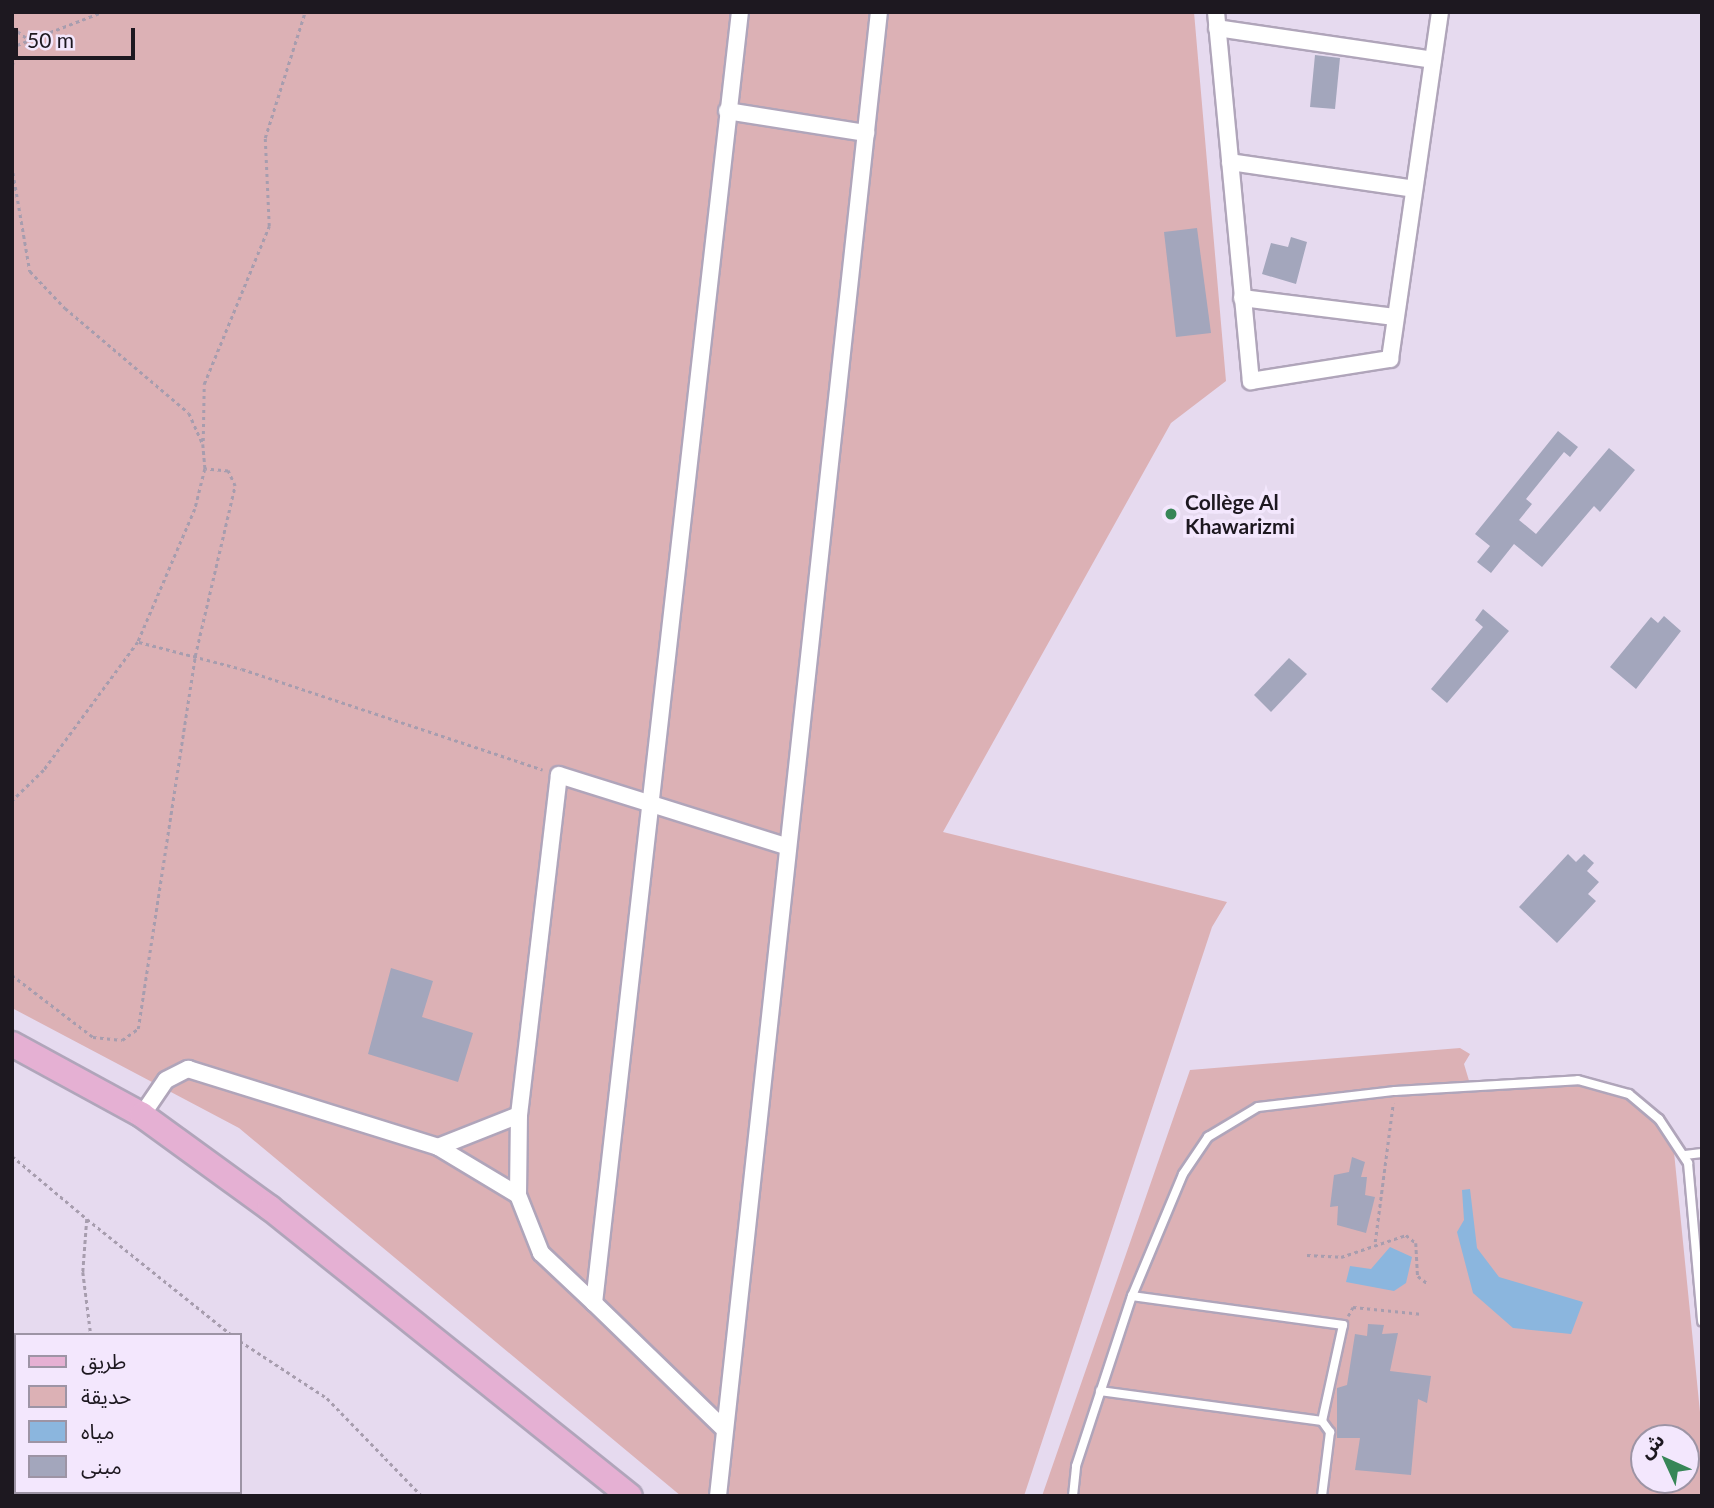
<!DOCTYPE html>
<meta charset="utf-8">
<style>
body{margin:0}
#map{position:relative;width:1714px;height:1508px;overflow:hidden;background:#e6daef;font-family:Lato,"Noto Sans Arabic",sans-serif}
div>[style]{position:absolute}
.green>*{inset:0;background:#dcb1b5}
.water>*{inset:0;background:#8bb6de}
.building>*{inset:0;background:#a3a6bc}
.path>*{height:2.5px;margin-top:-1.25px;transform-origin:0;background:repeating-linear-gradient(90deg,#a79dae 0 3.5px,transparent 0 7px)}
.roads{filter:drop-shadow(2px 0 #b0a5ba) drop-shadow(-2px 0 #b0a5ba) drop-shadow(0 2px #b0a5ba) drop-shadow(0 -2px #b0a5ba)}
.service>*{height:8px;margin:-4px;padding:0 4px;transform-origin:4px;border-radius:4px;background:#fff}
.minor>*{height:16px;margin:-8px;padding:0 8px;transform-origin:8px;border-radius:8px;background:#fff}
.primary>*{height:24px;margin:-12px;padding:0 12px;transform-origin:12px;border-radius:12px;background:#e5b0d3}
.dots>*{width:19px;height:19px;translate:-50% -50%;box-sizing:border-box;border:4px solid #f3e7fd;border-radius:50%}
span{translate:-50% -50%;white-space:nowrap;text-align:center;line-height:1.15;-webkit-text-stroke:7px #f3e7fd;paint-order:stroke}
.poi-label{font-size:21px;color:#1d1820;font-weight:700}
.left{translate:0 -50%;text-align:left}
.frame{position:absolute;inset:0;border:14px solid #1d1820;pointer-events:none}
.legend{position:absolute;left:14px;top:1333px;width:228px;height:161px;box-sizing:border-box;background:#f3e7fd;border:2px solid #9d94a5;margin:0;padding:9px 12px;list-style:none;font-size:21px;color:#1d1820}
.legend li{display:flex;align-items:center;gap:14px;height:35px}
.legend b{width:35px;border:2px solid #9d94a5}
.north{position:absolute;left:1630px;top:1424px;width:70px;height:70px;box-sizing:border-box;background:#f3e7fd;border:2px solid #9d94a5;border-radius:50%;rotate:315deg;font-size:19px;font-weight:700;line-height:28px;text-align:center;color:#1d1820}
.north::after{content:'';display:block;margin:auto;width:24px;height:32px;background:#378657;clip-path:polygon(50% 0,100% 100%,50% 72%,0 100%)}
.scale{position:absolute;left:14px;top:28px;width:121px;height:32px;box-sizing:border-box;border:4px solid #1d1820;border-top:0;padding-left:9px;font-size:21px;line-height:24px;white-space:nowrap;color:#1d1820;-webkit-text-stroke:5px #f3e7fd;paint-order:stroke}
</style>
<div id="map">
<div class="green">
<div style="clip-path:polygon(12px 12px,1194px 12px,1226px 381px,1171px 423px,943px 832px,1227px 902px,1212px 927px,1024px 1496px,681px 1496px,239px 1128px,12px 1008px)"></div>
<div style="clip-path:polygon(evenodd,1460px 1048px,1470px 1054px,1464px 1064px,1470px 1084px,1585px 1081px,1636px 1101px,1673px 1142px,1702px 1432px,1702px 1496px,1042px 1496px,1190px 1070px,1460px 1048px,1644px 1438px,1686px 1438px,1686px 1480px,1644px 1480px,1644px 1438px)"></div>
</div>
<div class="water">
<div style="clip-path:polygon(1470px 1189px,1477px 1248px,1499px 1277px,1583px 1302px,1571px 1334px,1513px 1328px,1473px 1293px,1457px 1232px,1464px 1220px,1462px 1190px)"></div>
<div style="clip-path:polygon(1390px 1247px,1412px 1257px,1406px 1283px,1394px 1291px,1346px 1282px,1350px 1266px,1371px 1269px)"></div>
</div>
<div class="building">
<div style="clip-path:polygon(1315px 55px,1340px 58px,1335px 109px,1310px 107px)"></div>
<div style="clip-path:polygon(1197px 228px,1211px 333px,1176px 337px,1164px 232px)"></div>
<div style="clip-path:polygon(1291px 237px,1307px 242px,1296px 284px,1262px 274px,1271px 243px,1288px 247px)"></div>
<div style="clip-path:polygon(1558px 431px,1578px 447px,1570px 457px,1564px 452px,1526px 499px,1532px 504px,1519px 520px,1536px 534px,1609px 448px,1635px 470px,1600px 512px,1594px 506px,1542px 567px,1514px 544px,1491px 573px,1477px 562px,1490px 546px,1475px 534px)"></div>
<div style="clip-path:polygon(1483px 609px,1509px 631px,1447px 703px,1431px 689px,1483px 627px,1475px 620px)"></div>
<div style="clip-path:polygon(1664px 616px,1681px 631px,1636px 689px,1610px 667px,1651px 617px,1658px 623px)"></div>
<div style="clip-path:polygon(1289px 658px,1307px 674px,1271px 712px,1254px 695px)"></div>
<div style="clip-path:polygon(1568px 854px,1576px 862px,1584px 854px,1594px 863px,1587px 871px,1599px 882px,1588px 894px,1596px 901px,1557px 943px,1519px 907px)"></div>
<div style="clip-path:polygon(391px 968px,433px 981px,422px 1017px,473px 1033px,458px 1082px,368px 1054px)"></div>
<div style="clip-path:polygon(1352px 1157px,1365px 1162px,1361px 1177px,1367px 1177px,1365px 1195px,1375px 1197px,1366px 1233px,1337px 1225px,1338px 1206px,1330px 1207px,1334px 1175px,1349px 1172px)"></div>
<div style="clip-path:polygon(1368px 1324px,1384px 1325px,1382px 1334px,1398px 1333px,1390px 1371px,1431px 1376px,1427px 1403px,1418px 1399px,1411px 1475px,1355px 1470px,1360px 1438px,1337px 1438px,1337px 1388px,1347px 1385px,1355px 1334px,1367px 1336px)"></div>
</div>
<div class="path">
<div style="left:12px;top:27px;width:21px;rotate:37deg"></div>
<div style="left:12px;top:66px;width:22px;rotate:-77deg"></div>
<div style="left:17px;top:45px;width:91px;rotate:-21.2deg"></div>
<div style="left:12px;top:166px;width:107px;rotate:80.3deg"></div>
<div style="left:30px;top:271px;width:51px;rotate:46.6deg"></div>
<div style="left:65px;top:308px;width:162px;rotate:40.3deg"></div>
<div style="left:189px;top:413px;width:34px;rotate:66deg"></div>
<div style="left:203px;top:444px;width:25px;rotate:85deg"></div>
<div style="left:205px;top:469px;width:41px;rotate:104deg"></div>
<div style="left:195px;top:509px;width:145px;rotate:113.2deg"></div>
<div style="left:138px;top:642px;width:159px;rotate:126.3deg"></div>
<div style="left:44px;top:770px;width:45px;rotate:135.9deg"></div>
<div style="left:203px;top:441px;width:57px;rotate:-89deg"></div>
<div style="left:204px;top:384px;width:171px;rotate:-67.6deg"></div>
<div style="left:269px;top:226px;width:88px;rotate:-92.6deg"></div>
<div style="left:265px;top:138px;width:132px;rotate:-72.4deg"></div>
<div style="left:139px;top:642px;width:106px;rotate:14.7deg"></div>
<div style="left:242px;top:669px;width:317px;rotate:18.5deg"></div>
<div style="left:12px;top:975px;width:102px;rotate:37.4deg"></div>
<div style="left:93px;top:1037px;width:29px;rotate:6deg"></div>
<div style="left:122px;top:1040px;width:19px;rotate:-35deg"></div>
<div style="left:138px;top:1029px;width:377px;rotate:-81.3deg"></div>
<div style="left:195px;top:656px;width:175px;rotate:-76.8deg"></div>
<div style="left:235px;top:486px;width:17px;rotate:-115deg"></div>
<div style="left:228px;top:471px;width:22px;rotate:-175deg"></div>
<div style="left:12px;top:1156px;width:98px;rotate:40deg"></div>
<div style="left:87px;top:1219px;width:53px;rotate:94.3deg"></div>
<div style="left:83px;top:1272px;width:64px;rotate:82.8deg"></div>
<div style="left:87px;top:1219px;width:186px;rotate:38.7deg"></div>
<div style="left:1375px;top:1242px;width:140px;rotate:-82.6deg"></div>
<div style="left:1307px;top:1255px;width:34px;rotate:3deg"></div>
<div style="left:1341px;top:1257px;width:69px;rotate:-18.7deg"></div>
<div style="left:1406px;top:1235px;width:13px;rotate:39deg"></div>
<div style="left:1416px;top:1243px;width:33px;rotate:87deg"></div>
<div style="left:1418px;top:1276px;width:11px;rotate:38deg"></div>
<div style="left:1348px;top:1316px;width:10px;rotate:-61deg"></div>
<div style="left:1353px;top:1307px;width:70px;rotate:5.7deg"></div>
<div style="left:240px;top:1341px;width:104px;rotate:33.2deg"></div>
<div style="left:327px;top:1398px;width:136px;rotate:45.9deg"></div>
<div style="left:96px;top:1496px;width:4px;rotate:-76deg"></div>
</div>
<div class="roads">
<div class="service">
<div style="left:1685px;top:1155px;width:17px;rotate:-7deg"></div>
<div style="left:1132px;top:1296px;width:213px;rotate:7.8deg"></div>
<div style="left:1343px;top:1325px;width:98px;rotate:102.3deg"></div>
<div style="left:1322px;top:1421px;width:14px;rotate:54deg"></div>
<div style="left:1330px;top:1432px;width:64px;rotate:97.1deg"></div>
<div style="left:1100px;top:1391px;width:224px;rotate:7.7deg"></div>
<div style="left:1073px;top:1496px;width:30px;rotate:-84deg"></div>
<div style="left:1076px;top:1466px;width:179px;rotate:-71.8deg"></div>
<div style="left:1132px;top:1296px;width:132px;rotate:-67.3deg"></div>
<div style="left:1183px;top:1174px;width:45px;rotate:-56deg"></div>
<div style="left:1208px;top:1137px;width:58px;rotate:-31deg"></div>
<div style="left:1258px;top:1107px;width:138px;rotate:-6.7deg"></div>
<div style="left:1395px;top:1091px;width:183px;rotate:-3.4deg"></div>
<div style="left:1578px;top:1080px;width:53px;rotate:15.4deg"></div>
<div style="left:1629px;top:1094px;width:39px;rotate:40deg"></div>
<div style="left:1659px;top:1119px;width:53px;rotate:56.6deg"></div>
<div style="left:1688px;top:1163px;width:159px;rotate:84.9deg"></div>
</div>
<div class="minor">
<div style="left:1216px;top:12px;width:371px;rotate:84.6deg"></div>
<div style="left:1251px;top:381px;width:141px;rotate:-9deg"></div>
<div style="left:1390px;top:359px;width:351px;rotate:-81.8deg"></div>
<div style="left:1217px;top:28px;width:218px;rotate:8.4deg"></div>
<div style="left:727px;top:111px;width:141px;rotate:9deg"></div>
<div style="left:1230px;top:162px;width:186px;rotate:8.3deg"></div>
<div style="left:1242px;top:298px;width:154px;rotate:7.1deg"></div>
<div style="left:142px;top:1115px;width:42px;rotate:-55.6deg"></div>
<div style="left:166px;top:1080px;width:25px;rotate:-27deg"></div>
<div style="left:188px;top:1069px;width:262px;rotate:17.3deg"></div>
<div style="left:438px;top:1147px;width:93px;rotate:31deg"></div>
<div style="left:438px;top:1147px;width:87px;rotate:-21.6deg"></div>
<div style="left:594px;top:1303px;width:73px;rotate:-136.7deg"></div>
<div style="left:541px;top:1253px;width:62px;rotate:-111.6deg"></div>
<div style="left:518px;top:1195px;width:80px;rotate:-89.3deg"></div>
<div style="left:519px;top:1115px;width:342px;rotate:-83.3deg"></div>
<div style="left:559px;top:775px;width:238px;rotate:17.4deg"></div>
<div style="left:722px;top:1427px;width:178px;rotate:-135.9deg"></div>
<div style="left:594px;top:1303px;width:1299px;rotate:-83.55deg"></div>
<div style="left:718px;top:1496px;width:1493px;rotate:-83.81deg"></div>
</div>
<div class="primary">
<div style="left:12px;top:1044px;width:148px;rotate:28.6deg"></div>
<div style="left:142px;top:1115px;width:158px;rotate:36deg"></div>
<div style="left:270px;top:1208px;width:461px;rotate:38.7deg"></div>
</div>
</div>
<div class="dots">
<div style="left:1171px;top:514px;background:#378657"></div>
</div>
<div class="poi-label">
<span class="left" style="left:1185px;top:514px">Collège Al<br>Khawarizmi</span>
</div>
<div class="frame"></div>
<ul class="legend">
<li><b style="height:9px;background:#e5b0d3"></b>طريق</li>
<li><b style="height:19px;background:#dcb1b5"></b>حديقة</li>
<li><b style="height:19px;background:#8bb6de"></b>مياه</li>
<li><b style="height:19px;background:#a3a6bc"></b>مبنى</li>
</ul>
<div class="north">ش</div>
<div class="scale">50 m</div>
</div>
